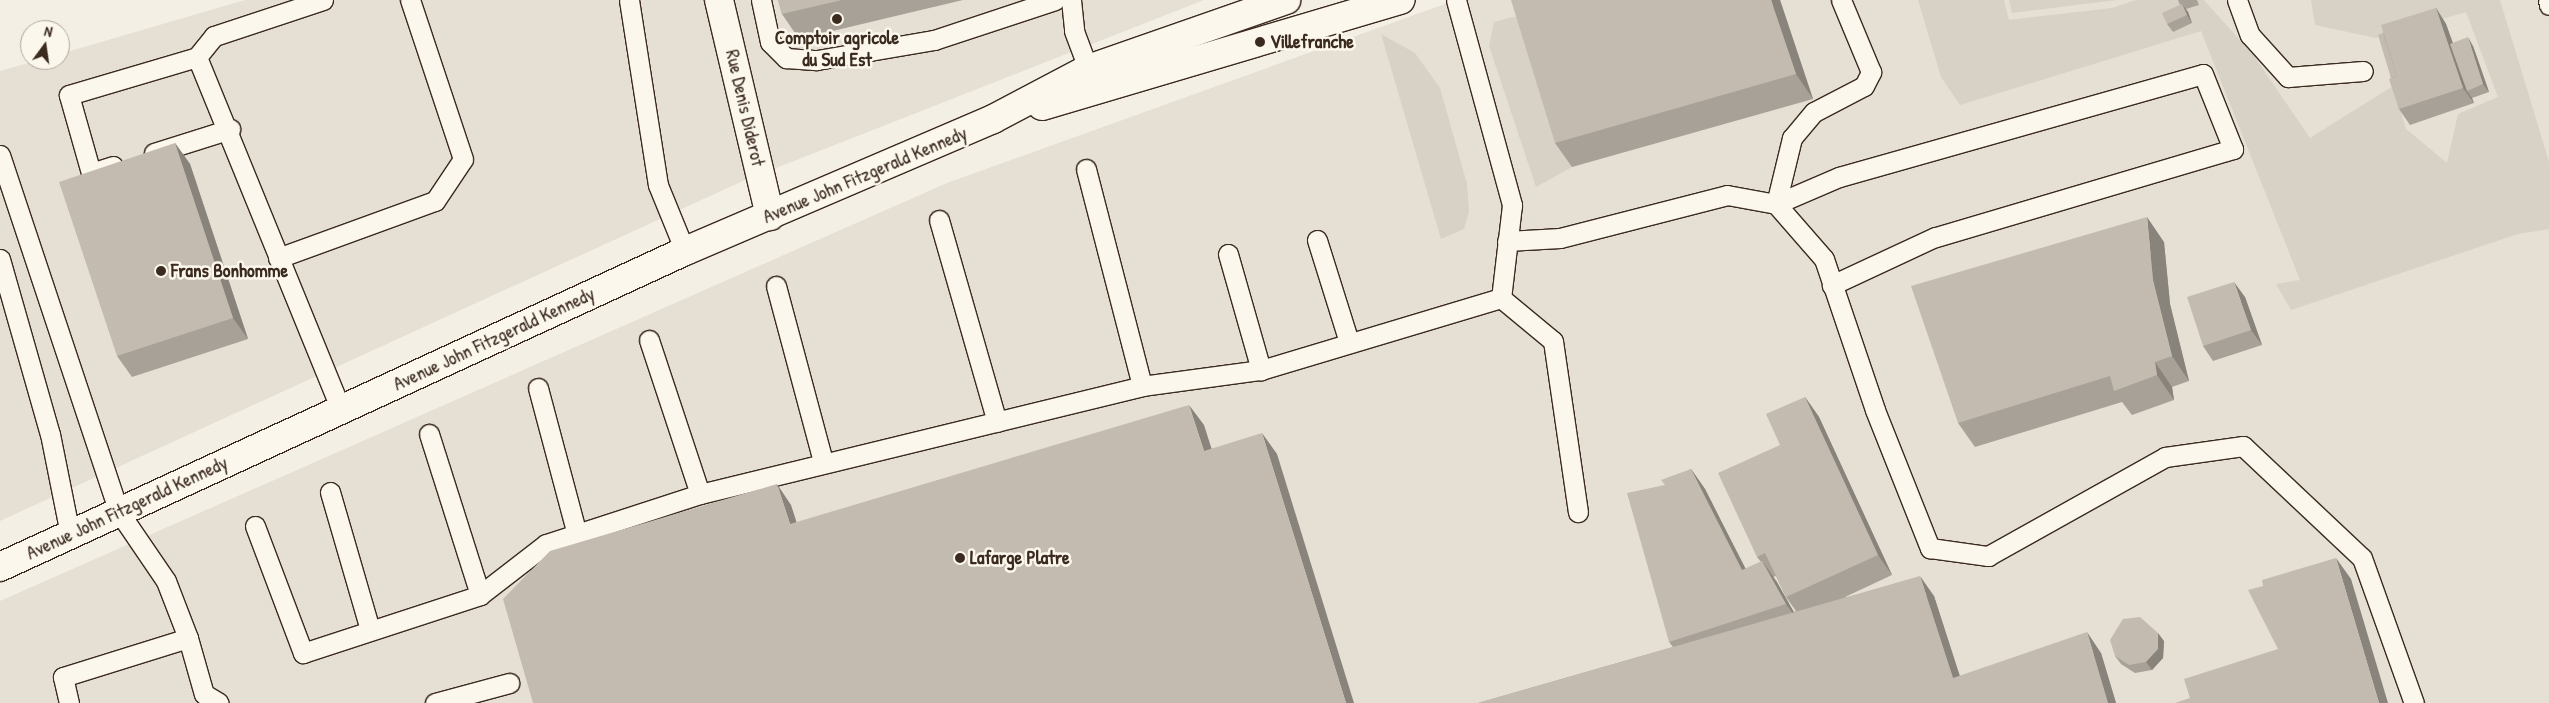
<!DOCTYPE html>
<style>
body{margin:0}
#map{position:relative;width:2549px;height:703px;overflow:hidden;background:#f3efe4;font-family:"Patrick Hand",sans-serif}
div>[style]{position:absolute}
.built>*{inset:0;background:#e5dfd4}
.green>*{inset:0;background:#d8d1c6}
.roads{filter:drop-shadow(1px 0 #3b2a1e) drop-shadow(-1px 0 #3b2a1e) drop-shadow(0 1px #3b2a1e) drop-shadow(0 -1px #3b2a1e)}
.lane>*{height:19px;margin:-9.5px;padding:0 9.5px;transform-origin:9.5px;border-radius:9.5px;background:#fbf7ec}
.street>*{height:28px;margin:-14px;padding:0 14px;transform-origin:14px;border-radius:14px;background:#fbf7ec}
.secondary>*{height:28px;margin:-14px;padding:0 14px;transform-origin:14px;border-radius:14px;background:#fbf7ec}
.wall>*{inset:0;background:#a8a197}
.shaded-wall>*{inset:0;background:#88837b}
.building>*{inset:0;background:#c3bbb0}
.dots>*{width:14px;height:14px;translate:-50% -50%;box-sizing:border-box;border:2px solid #fbf7ec;border-radius:50%}
span{translate:-50% -50%;white-space:nowrap;text-align:center;line-height:1.15;-webkit-text-stroke:5px #fbf7ec;paint-order:stroke}
.poi-label{font-size:19px;color:#3b2a1e;font-weight:700}
.left{translate:0 -50%;text-align:left}
.street-label{font-size:19px;color:#3b2a1e}
.north{position:absolute;left:20px;top:20px;width:50px;height:50px;box-sizing:border-box;background:#fbf7ec;border:1px solid #aea59a;border-radius:50%;rotate:14deg;font-size:14px;font-weight:700;line-height:20px;text-align:center;color:#3b2a1e}
.north::after{content:'';display:block;margin:auto;width:18px;height:22px;background:#3b2a1e;clip-path:polygon(50% 0,100% 100%,50% 72%,0 100%)}
</style>
<div id="map">
<div class="built">
<div style="clip-path:polygon(245px 0,1204px 0,743px 181px,0 521px,0 71px,39px 60px,60px 60px,60px 54px)"></div>
<div style="clip-path:polygon(1456px 0,2549px 0,2549px 703px,0 703px,0 601px,947px 183px)"></div>
</div>
<div class="green">
<div style="clip-path:polygon(1918px 0,2004px 0,2009px 20px,2112px 8px,2136px 0,2204px 0,2254px 56px,2310px 138px,2393px 86px,2406px 129px,2447px 163px,2458px 114px,2498px 97px,2466px 12px,2376px 38px,2315px 25px,2311px 0,2500px 0,2549px 162px,2549px 229px,2518px 234px,2291px 310px,2276px 284px,2300px 280px,2201px 31px,1960px 105px,1941px 77px)"></div>
<div style="clip-path:polygon(2009px 0,2117px 0,2012px 13px)"></div>
<div style="clip-path:polygon(1525px 14px,1572px 167px,1536px 187px,1489px 46px,1494px 22px)"></div>
<div style="clip-path:polygon(1381px 34px,1415px 53px,1440px 88px,1467px 184px,1469px 212px,1464px 229px,1441px 239px)"></div>
</div>
<div class="roads">
<div class="lane">
<div style="left:323px;top:0;width:115px;rotate:161.7deg"></div>
<div style="left:214px;top:36px;width:27px;rotate:129deg"></div>
<div style="left:197px;top:57px;width:380px;rotate:67.8deg"></div>
<div style="left:629px;top:0;width:187px;rotate:81.1deg"></div>
<div style="left:658px;top:185px;width:71px;rotate:67.8deg"></div>
<div style="left:761px;top:0;width:43px;rotate:77.9deg"></div>
<div style="left:770px;top:42px;width:23px;rotate:45deg"></div>
<div style="left:786px;top:58px;width:31px;rotate:4deg"></div>
<div style="left:817px;top:60px;width:119px;rotate:-9.7deg"></div>
<div style="left:934px;top:40px;width:127px;rotate:-18.3deg"></div>
<div style="left:1071px;top:0;width:31px;rotate:84deg"></div>
<div style="left:1074px;top:31px;width:51px;rotate:69.4deg"></div>
<div style="left:1456px;top:0;width:213px;rotate:74.7deg"></div>
<div style="left:1512px;top:205px;width:94px;rotate:96.7deg"></div>
<div style="left:1501px;top:298px;width:67px;rotate:39.6deg"></div>
<div style="left:1553px;top:341px;width:173px;rotate:81.7deg"></div>
<div style="left:2237px;top:0;width:37px;rotate:70deg"></div>
<div style="left:2250px;top:35px;width:57px;rotate:47.9deg"></div>
<div style="left:2288px;top:77px;width:75px;rotate:-4.6deg"></div>
<div style="left:2548px;top:0;width:5px;rotate:79deg"></div>
<div style="left:154px;top:153px;width:80px;rotate:-17.5deg"></div>
<div style="left:0;top:155px;width:376px;rotate:71.6deg"></div>
<div style="left:119px;top:512px;width:83px;rotate:55.7deg"></div>
<div style="left:166px;top:581px;width:61px;rotate:68.9deg"></div>
<div style="left:188px;top:638px;width:131px;rotate:162.7deg"></div>
<div style="left:63px;top:677px;width:27px;rotate:77deg"></div>
<div style="left:113px;top:166px;width:23px;rotate:162deg"></div>
<div style="left:91px;top:173px;width:81px;rotate:-105.8deg"></div>
<div style="left:69px;top:95px;width:134px;rotate:-16.5deg"></div>
<div style="left:1086px;top:169px;width:224px;rotate:75.5deg"></div>
<div style="left:1776px;top:204px;width:69px;rotate:-23.2deg"></div>
<div style="left:1839px;top:177px;width:378px;rotate:-15.8deg"></div>
<div style="left:2203px;top:74px;width:81px;rotate:68.2deg"></div>
<div style="left:2233px;top:149px;width:311px;rotate:163.5deg"></div>
<div style="left:1935px;top:237px;width:114px;rotate:155deg"></div>
<div style="left:1776px;top:204px;width:68px;rotate:-76.4deg"></div>
<div style="left:1792px;top:138px;width:34px;rotate:-50deg"></div>
<div style="left:1814px;top:112px;width:56px;rotate:-27.5deg"></div>
<div style="left:1864px;top:86px;width:16px;rotate:-63deg"></div>
<div style="left:1871px;top:72px;width:78px;rotate:-112.6deg"></div>
<div style="left:939px;top:220px;width:210px;rotate:74deg"></div>
<div style="left:1317px;top:240px;width:107px;rotate:72.6deg"></div>
<div style="left:1507px;top:241px;width:53px;rotate:-3.2deg"></div>
<div style="left:1560px;top:238px;width:172px;rotate:-14.4deg"></div>
<div style="left:1727px;top:195px;width:50px;rotate:10.4deg"></div>
<div style="left:1776px;top:204px;width:73px;rotate:48.9deg"></div>
<div style="left:1824px;top:259px;width:159px;rotate:71.3deg"></div>
<div style="left:1875px;top:410px;width:149px;rotate:68.3deg"></div>
<div style="left:1930px;top:548px;width:59px;rotate:7.9deg"></div>
<div style="left:1988px;top:556px;width:203px;rotate:-29.2deg"></div>
<div style="left:2165px;top:457px;width:79px;rotate:-8deg"></div>
<div style="left:2243px;top:446px;width:163px;rotate:43.3deg"></div>
<div style="left:2362px;top:558px;width:154px;rotate:70.3deg"></div>
<div style="left:1228px;top:254px;width:121px;rotate:74.1deg"></div>
<div style="left:278px;top:258px;width:167px;rotate:-20deg"></div>
<div style="left:435px;top:201px;width:50px;rotate:-56.3deg"></div>
<div style="left:463px;top:159px;width:168px;rotate:-108.4deg"></div>
<div style="left:0;top:259px;width:182px;rotate:74.1deg"></div>
<div style="left:50px;top:434px;width:102px;rotate:78.7deg"></div>
<div style="left:776px;top:286px;width:182px;rotate:75deg"></div>
<div style="left:649px;top:340px;width:162px;rotate:71.7deg"></div>
<div style="left:538px;top:388px;width:148px;rotate:75.1deg"></div>
<div style="left:429px;top:434px;width:169px;rotate:72.4deg"></div>
<div style="left:330px;top:492px;width:144px;rotate:73.8deg"></div>
<div style="left:255px;top:526px;width:136px;rotate:69.3deg"></div>
<div style="left:303px;top:653px;width:186px;rotate:-18.1deg"></div>
<div style="left:480px;top:595px;width:83px;rotate:-37.7deg"></div>
<div style="left:546px;top:544px;width:162px;rotate:-18deg"></div>
<div style="left:700px;top:494px;width:455px;rotate:-13.7deg"></div>
<div style="left:1142px;top:386px;width:120px;rotate:-7.7deg"></div>
<div style="left:1261px;top:370px;width:251px;rotate:-16.7deg"></div>
<div style="left:188px;top:638px;width:58px;rotate:74.1deg"></div>
<div style="left:204px;top:694px;width:17px;rotate:31deg"></div>
<div style="left:435px;top:703px;width:77px;rotate:-15.1deg"></div>
</div>
<div class="street">
<div style="left:719px;top:0;width:222px;rotate:76.7deg"></div>
</div>
<div class="secondary">
<div style="left:1042px;top:106px;width:374px;rotate:-16.5deg"></div>
<div style="left:0;top:567px;width:754px;rotate:-24.76deg"></div>
<div style="left:685px;top:251px;width:335px;rotate:-23.2deg"></div>
<div style="left:993px;top:119px;width:107px;rotate:-27.8deg"></div>
<div style="left:1088px;top:69px;width:210px;rotate:-19.2deg"></div>
</div>
</div>
<div class="wall">
<div style="clip-path:polygon(778px 0,963px 0,799px 39px,782px 14px)"></div>
<div style="clip-path:polygon(1780px 0,1813px 99px,1572px 167px,1555px 143px)"></div>
<div style="clip-path:polygon(2178px 0,2197px 0,2199px 5px,2186px 9px,2188px 12px,2192px 23px,2173px 32px,2167px 24px,2180px 5px)"></div>
<div style="clip-path:polygon(2436px 8px,2446px 24px,2453px 43px,2473px 46px,2489px 92px,2472px 98px,2474px 103px,2410px 125px,2399px 109px,2391px 78px,2383px 33px)"></div>
<div style="clip-path:polygon(175px 143px,190px 164px,248px 339px,132px 377px,117px 356px)"></div>
<div style="clip-path:polygon(2164px 242px,2170px 304px,2189px 381px,2172px 387px,2174px 400px,2132px 415px,2122px 402px,1975px 447px,1958px 423px)"></div>
<div style="clip-path:polygon(2245px 297px,2262px 345px,2213px 361px,2203px 346px)"></div>
<div style="clip-path:polygon(evenodd,1805px 397px,1819px 417px,1892px 575px,1845px 597px,1934px 596px,1960px 676px,2101px 653px,2116px 703px,1478px 703px,1673px 647px,1669px 642px,1665px 485px,1691px 469px,1705px 489px,1745px 569px,1761px 562px,1757px 557px,1780px 445px,1805px 397px,1776px 576px,1786px 597px,1796px 611px,1794px 612px,1773px 577px,1776px 576px)"></div>
<div style="clip-path:polygon(2164px 641px,2163px 658px,2152px 670px,2135px 673px,2121px 664px,2115px 656px)"></div>
</div>
<div class="shaded-wall">
<div style="clip-path:polygon(1771px 0,1780px 0,1813px 99px,1796px 74px)"></div>
<div style="clip-path:polygon(2182px 4px,2188px 12px,2192px 23px,2187px 15px)"></div>
<div style="clip-path:polygon(2436px 8px,2446px 24px,2469px 90px,2467px 91px,2472px 98px,2474px 103px,2463px 88px)"></div>
<div style="clip-path:polygon(2468px 37px,2473px 46px,2489px 92px,2483px 84px)"></div>
<div style="clip-path:polygon(175px 143px,190px 164px,248px 339px,233px 318px)"></div>
<div style="clip-path:polygon(2147px 217px,2164px 242px,2170px 304px,2189px 381px,2172px 356px,2153px 280px)"></div>
<div style="clip-path:polygon(2234px 282px,2245px 297px,2262px 345px,2251px 330px)"></div>
<div style="clip-path:polygon(2155px 362px,2172px 387px,2174px 400px,2157px 375px)"></div>
<div style="clip-path:polygon(1805px 397px,1819px 417px,1892px 575px,1878px 555px)"></div>
<div style="clip-path:polygon(1189px 405px,1204px 425px,1219px 472px,1204px 451px)"></div>
<div style="clip-path:polygon(1262px 433px,1277px 454px,1354px 703px,1346px 703px)"></div>
<div style="clip-path:polygon(1691px 469px,1705px 489px,1757px 591px,1742px 570px)"></div>
<div style="clip-path:polygon(777px 484px,791px 505px,804px 545px,790px 524px)"></div>
<div style="clip-path:polygon(2336px 558px,2351px 579px,2388px 703px,2379px 703px)"></div>
<div style="clip-path:polygon(1762px 561px,1777px 582px,1801px 625px,1786px 604px)"></div>
<div style="clip-path:polygon(1920px 576px,1934px 596px,1967px 699px,1953px 678px)"></div>
<div style="clip-path:polygon(2087px 632px,2101px 653px,2116px 703px,2108px 703px)"></div>
<div style="clip-path:polygon(2158px 633px,2164px 641px,2163px 658px,2152px 670px,2146px 662px)"></div>
</div>
<div class="building">
<div style="clip-path:polygon(778px 0,842px 0,782px 14px)"></div>
<div style="clip-path:polygon(1511px 0,1771px 0,1796px 74px,1555px 143px)"></div>
<div style="clip-path:polygon(2182px 4px,2187px 15px,2167px 24px,2162px 13px)"></div>
<div style="clip-path:polygon(2436px 8px,2463px 88px,2399px 109px,2389px 79px,2397px 76px,2381px 25px)"></div>
<div style="clip-path:polygon(2383px 33px,2397px 76px,2391px 78px,2378px 35px)"></div>
<div style="clip-path:polygon(2468px 37px,2483px 84px,2467px 91px,2450px 44px)"></div>
<div style="clip-path:polygon(175px 143px,233px 318px,117px 356px,59px 182px)"></div>
<div style="clip-path:polygon(2147px 217px,2153px 280px,2172px 356px,2155px 362px,2157px 375px,2114px 391px,2110px 376px,1958px 423px,1911px 286px)"></div>
<div style="clip-path:polygon(2234px 282px,2251px 330px,2203px 346px,2187px 297px)"></div>
<div style="clip-path:polygon(1805px 397px,1878px 555px,1786px 597px,1765px 553px,1757px 557px,1718px 473px,1780px 445px,1766px 414px)"></div>
<div style="clip-path:polygon(1189px 405px,1204px 451px,1262px 433px,1346px 703px,533px 703px,503px 599px,550px 551px,777px 484px,790px 524px)"></div>
<div style="clip-path:polygon(1691px 469px,1742px 570px,1762px 561px,1786px 604px,1669px 642px,1627px 493px,1665px 485px,1661px 480px)"></div>
<div style="clip-path:polygon(2336px 558px,2379px 703px,2175px 703px,2190px 698px,2184px 679px,2278px 649px,2248px 590px,2263px 586px,2262px 580px)"></div>
<div style="clip-path:polygon(1920px 576px,1953px 678px,2087px 632px,2108px 703px,1478px 703px)"></div>
<div style="clip-path:polygon(2140px 617px,2158px 633px,2158px 649px,2146px 662px,2129px 665px,2115px 656px,2110px 640px,2123px 619px)"></div>
</div>
<div class="dots">
<div style="left:837px;top:19px;background:#3b2a1e"></div>
<div style="left:1260px;top:42px;background:#3b2a1e"></div>
<div style="left:161px;top:271px;background:#3b2a1e"></div>
<div style="left:960px;top:558px;background:#3b2a1e"></div>
</div>
<div class="poi-label">
<span style="left:837px;top:49px">Comptoir agricole<br>du Sud Est</span>
<span class="left" style="left:1270px;top:42px">Villefranche</span>
<span class="left" style="left:171px;top:271px">Frans Bonhomme</span>
<span class="left" style="left:970px;top:558px">Lafarge Platre</span>
</div>
<div class="street-label">
<span style="left:745px;top:108px;rotate:77deg">Rue Denis Diderot</span>
<span style="left:865px;top:175px;rotate:-23deg">Avenue John Fitzgerald Kennedy</span>
<span style="left:494px;top:339px;rotate:-25deg">Avenue John Fitzgerald Kennedy</span>
<span style="left:127px;top:508px;rotate:-25deg">Avenue John Fitzgerald Kennedy</span>
</div>
<div class="north">N</div>
</div>
